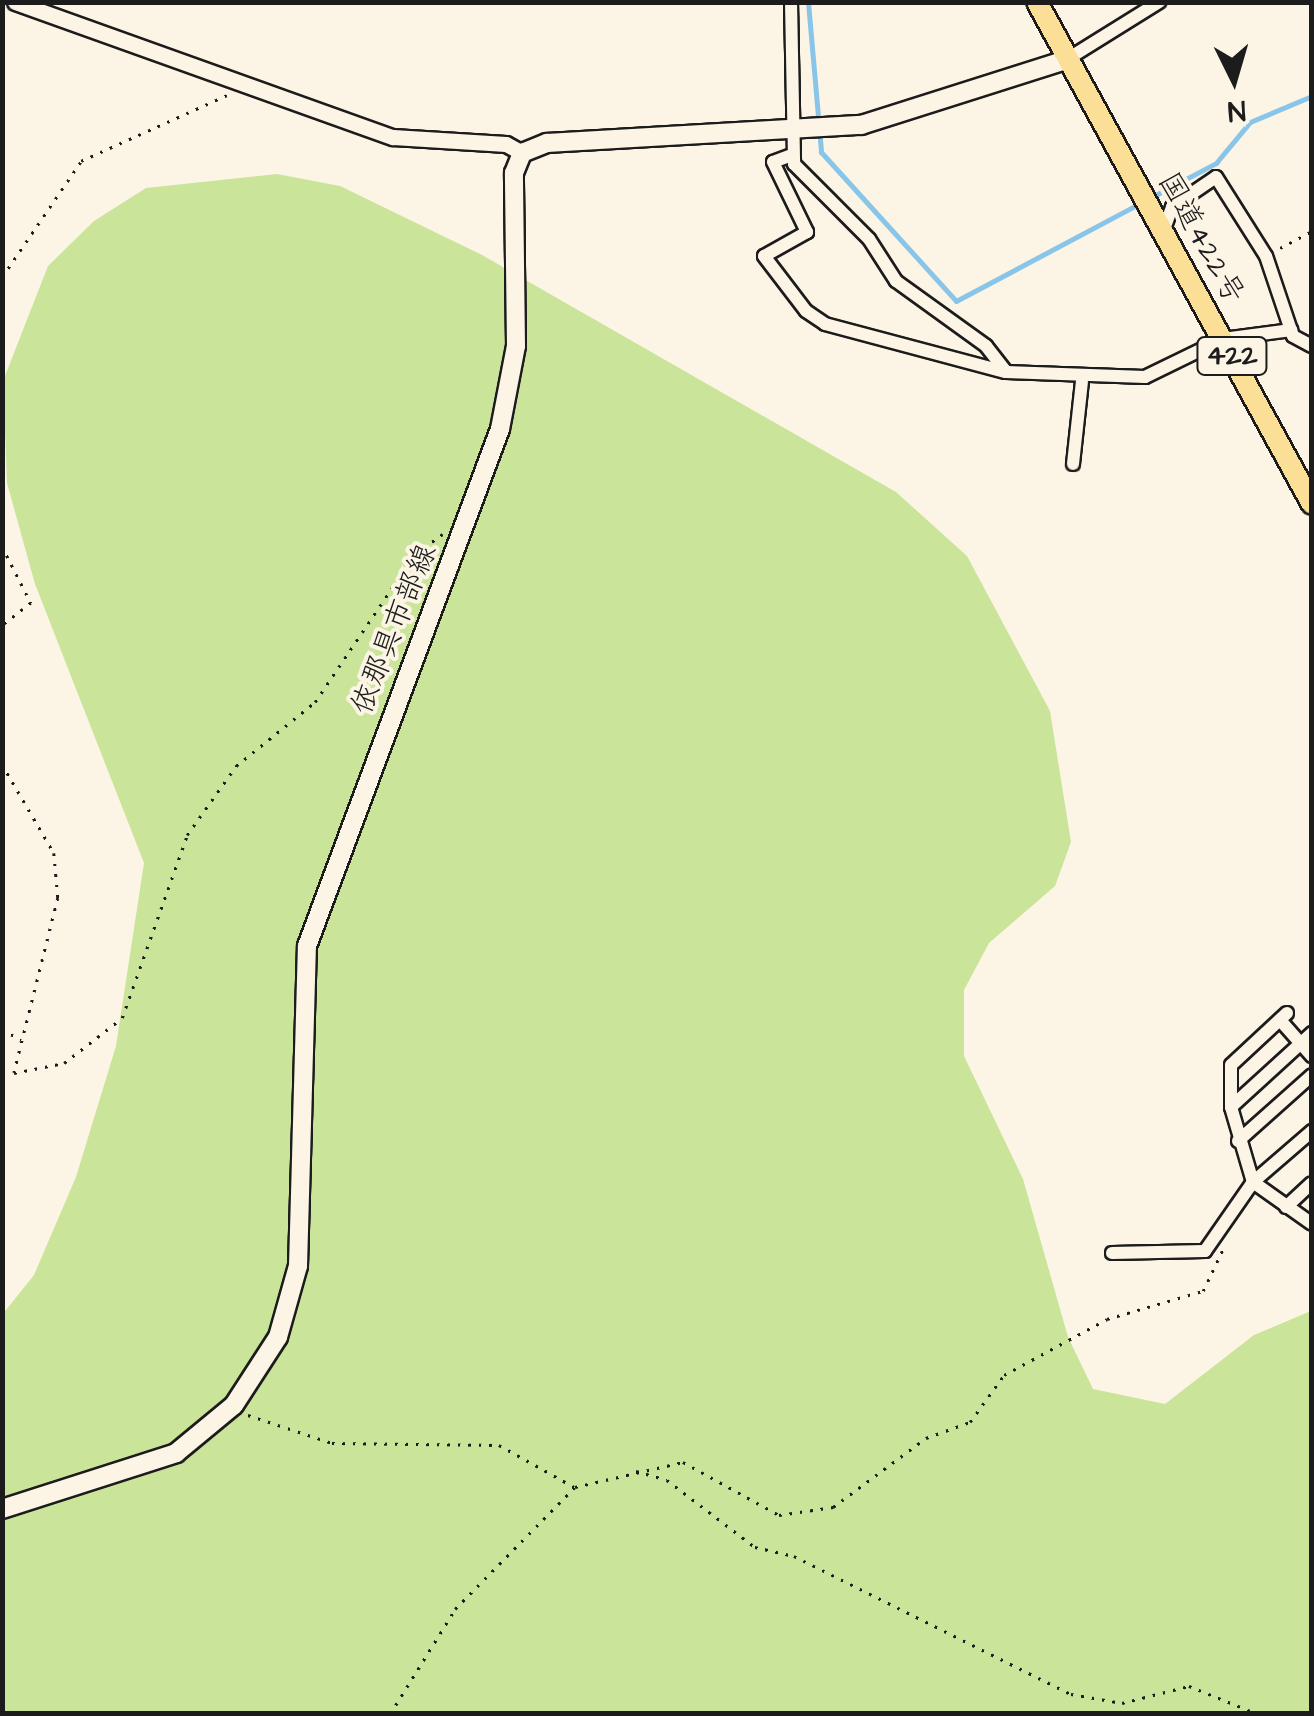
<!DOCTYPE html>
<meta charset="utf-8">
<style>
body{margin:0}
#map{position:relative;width:1314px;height:1716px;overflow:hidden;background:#fcf5e5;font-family:"Architects Daughter","Klee One",sans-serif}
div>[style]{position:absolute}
.green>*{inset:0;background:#cae49a}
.stream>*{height:5px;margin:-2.5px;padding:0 2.5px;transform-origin:2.5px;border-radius:2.5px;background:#89c5e9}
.path>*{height:2.5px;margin-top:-1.25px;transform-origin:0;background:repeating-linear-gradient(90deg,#1c1c1c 0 2.5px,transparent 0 10.5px)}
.roads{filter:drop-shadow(2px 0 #1c1c1c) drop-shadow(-2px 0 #1c1c1c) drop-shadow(0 2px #1c1c1c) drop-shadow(0 -2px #1c1c1c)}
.minor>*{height:12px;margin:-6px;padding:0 6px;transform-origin:6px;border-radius:6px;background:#fcf5e5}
.tertiary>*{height:15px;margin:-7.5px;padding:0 7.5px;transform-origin:7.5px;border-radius:7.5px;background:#fcf5e5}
.secondary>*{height:18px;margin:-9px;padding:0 9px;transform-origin:9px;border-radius:9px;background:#fcf5e5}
.trunk>*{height:20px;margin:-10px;padding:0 10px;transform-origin:10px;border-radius:10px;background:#fbdf96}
span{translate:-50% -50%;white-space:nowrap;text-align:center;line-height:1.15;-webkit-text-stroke:8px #fcf5e5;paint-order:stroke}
.shield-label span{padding:2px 8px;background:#fcf5e5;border:2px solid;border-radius:8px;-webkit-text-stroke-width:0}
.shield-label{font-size:28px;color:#1c1c1c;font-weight:700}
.street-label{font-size:30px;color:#1c1c1c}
.frame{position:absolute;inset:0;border:5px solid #1c1c1c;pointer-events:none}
.north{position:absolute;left:1184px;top:30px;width:100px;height:100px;-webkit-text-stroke:8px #fcf5e5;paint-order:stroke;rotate:175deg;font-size:28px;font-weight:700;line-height:40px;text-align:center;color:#1c1c1c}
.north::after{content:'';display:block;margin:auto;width:35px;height:45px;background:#1c1c1c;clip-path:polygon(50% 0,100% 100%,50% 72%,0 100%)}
</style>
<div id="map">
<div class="green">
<div style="clip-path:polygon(277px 174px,340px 186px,482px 255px,896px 492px,967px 556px,1050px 711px,1071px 842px,1055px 886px,989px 943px,964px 990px,964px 1056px,1023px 1179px,1068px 1337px,1093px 1389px,1165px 1404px,1254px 1335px,1311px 1311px,1311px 1713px,3px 1713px,2px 1315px,34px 1275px,76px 1177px,116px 1046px,144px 863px,35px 584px,7px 483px,3px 381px,48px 266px,94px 221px,146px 188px)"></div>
</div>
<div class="stream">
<div style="left:808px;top:2px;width:151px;rotate:85deg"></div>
<div style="left:821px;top:152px;width:201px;rotate:47.8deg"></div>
<div style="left:956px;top:301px;width:208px;rotate:-28deg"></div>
<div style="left:1150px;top:198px;width:75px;rotate:-27.9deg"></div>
<div style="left:1216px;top:163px;width:53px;rotate:-50.3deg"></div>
<div style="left:1250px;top:122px;width:67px;rotate:-22.8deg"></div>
</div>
<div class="path">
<div style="left:1280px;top:248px;width:36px;rotate:-28deg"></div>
<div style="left:2px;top:277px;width:140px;rotate:-55.7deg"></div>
<div style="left:81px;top:161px;width:160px;rotate:-24.3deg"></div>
<div style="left:2px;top:546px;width:64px;rotate:63deg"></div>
<div style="left:31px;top:603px;width:37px;rotate:142deg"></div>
<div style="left:2px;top:764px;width:103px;rotate:59.7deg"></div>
<div style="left:54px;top:853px;width:45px;rotate:84.9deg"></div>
<div style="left:58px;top:898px;width:180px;rotate:104.1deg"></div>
<div style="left:14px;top:1073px;width:51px;rotate:-11.3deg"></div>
<div style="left:64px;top:1063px;width:73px;rotate:-37.8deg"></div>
<div style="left:122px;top:1018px;width:194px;rotate:-70.4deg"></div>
<div style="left:187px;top:835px;width:85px;rotate:-54.6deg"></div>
<div style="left:236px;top:766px;width:102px;rotate:-39deg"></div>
<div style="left:315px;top:702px;width:179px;rotate:-56deg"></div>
<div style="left:415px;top:554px;width:34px;rotate:-36deg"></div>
<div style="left:2px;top:1029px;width:22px;rotate:30deg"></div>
<div style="left:248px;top:1415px;width:89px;rotate:18.4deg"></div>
<div style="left:332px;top:1443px;width:167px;rotate:0.7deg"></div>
<div style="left:499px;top:1445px;width:86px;rotate:29.2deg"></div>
<div style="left:636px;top:1471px;width:32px;rotate:16deg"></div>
<div style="left:667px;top:1480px;width:111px;rotate:37.3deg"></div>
<div style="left:755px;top:1547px;width:40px;rotate:13deg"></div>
<div style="left:794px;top:1556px;width:309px;rotate:26.5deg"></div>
<div style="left:1071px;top:1694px;width:52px;rotate:10deg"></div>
<div style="left:1122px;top:1703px;width:69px;rotate:-14.2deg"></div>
<div style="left:1189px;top:1686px;width:74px;rotate:22.1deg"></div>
<div style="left:390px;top:1714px;width:123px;rotate:-58.2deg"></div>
<div style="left:455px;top:1609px;width:171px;rotate:-45.5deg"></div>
<div style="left:575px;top:1487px;width:111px;rotate:-13deg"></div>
<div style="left:683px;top:1462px;width:110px;rotate:28.9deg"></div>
<div style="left:779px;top:1515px;width:55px;rotate:-8.4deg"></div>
<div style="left:833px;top:1507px;width:116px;rotate:-36.6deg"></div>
<div style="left:926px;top:1438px;width:47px;rotate:-20deg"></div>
<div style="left:970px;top:1422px;width:58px;rotate:-54.1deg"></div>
<div style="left:1004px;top:1375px;width:117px;rotate:-28.5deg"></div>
<div style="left:1107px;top:1319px;width:100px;rotate:-16.3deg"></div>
<div style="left:1203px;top:1291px;width:49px;rotate:-64.5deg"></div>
</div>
<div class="roads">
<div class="minor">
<div style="left:791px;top:2px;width:162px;rotate:88.9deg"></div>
<div style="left:794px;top:164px;width:106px;rotate:45deg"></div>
<div style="left:869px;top:239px;width:50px;rotate:57.3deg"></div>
<div style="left:896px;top:281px;width:111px;rotate:35.8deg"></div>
<div style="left:986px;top:346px;width:33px;rotate:52deg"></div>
<div style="left:1006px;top:372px;width:139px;rotate:2.1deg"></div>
<div style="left:1145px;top:377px;width:87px;rotate:-26deg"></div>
<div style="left:1223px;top:339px;width:69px;rotate:-7.5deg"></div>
<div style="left:1066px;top:60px;width:110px;rotate:-31.9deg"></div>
<div style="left:792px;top:155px;width:20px;rotate:160deg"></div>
<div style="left:773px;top:162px;width:78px;rotate:64.1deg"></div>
<div style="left:807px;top:232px;width:49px;rotate:150.8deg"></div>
<div style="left:764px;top:256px;width:69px;rotate:52.6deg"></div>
<div style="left:806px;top:311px;width:23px;rotate:34deg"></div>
<div style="left:825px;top:324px;width:187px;rotate:14.9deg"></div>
<div style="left:1163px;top:232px;width:27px;rotate:-70deg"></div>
<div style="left:1172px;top:207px;width:53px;rotate:-34.3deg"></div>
<div style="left:1216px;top:177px;width:93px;rotate:57.7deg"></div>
<div style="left:1266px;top:256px;width:84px;rotate:71.4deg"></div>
<div style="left:1293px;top:336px;width:21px;rotate:28deg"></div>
<div style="left:1073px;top:464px;width:83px;rotate:-83.8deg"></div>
<div style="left:1287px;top:1013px;width:76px;rotate:137.1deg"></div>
<div style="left:1231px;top:1065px;width:42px;rotate:90deg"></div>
<div style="left:1231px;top:1107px;width:78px;rotate:73.7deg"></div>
<div style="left:1253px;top:1182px;width:78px;rotate:-40.8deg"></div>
<div style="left:1280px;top:1020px;width:48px;rotate:48.4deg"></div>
<div style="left:1231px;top:1107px;width:110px;rotate:-42.4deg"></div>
<div style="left:1238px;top:1141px;width:99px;rotate:-41.7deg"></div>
<div style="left:1286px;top:1207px;width:35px;rotate:-43deg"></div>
<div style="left:1112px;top:1253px;width:93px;rotate:-1.2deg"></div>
<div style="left:1205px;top:1251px;width:84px;rotate:-55.2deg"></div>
<div style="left:1253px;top:1182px;width:72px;rotate:35.4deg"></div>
</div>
<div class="tertiary">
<div style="left:15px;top:2px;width:401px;rotate:19.7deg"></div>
<div style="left:393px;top:137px;width:113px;rotate:3.5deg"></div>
<div style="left:506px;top:144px;width:18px;rotate:29deg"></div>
</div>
<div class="secondary">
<div style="left:2px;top:1509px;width:183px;rotate:-17.8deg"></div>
<div style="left:176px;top:1453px;width:75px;rotate:-39.6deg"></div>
<div style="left:234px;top:1405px;width:81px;rotate:-57.1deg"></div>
<div style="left:278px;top:1337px;width:74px;rotate:-74.3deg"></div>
<div style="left:298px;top:1266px;width:320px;rotate:-88.4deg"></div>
<div style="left:307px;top:946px;width:552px;rotate:-69.53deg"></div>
<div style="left:500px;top:429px;width:85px;rotate:-79.1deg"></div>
<div style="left:516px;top:346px;width:173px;rotate:-90.7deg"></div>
<div style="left:514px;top:173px;width:22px;rotate:-68deg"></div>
<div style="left:522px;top:153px;width:27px;rotate:-22deg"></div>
<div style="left:547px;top:143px;width:315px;rotate:-3.3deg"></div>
<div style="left:861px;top:125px;width:215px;rotate:-17.6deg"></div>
</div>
<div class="trunk">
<div style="left:1037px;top:2px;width:572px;rotate:61.29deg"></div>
</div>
</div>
<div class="shield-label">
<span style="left:1232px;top:356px">422</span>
</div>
<div class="street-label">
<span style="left:1201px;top:238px;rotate:61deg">国道422号</span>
<span style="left:394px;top:629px;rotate:-68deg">依那具市部線</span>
</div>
<div class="frame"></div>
<div class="north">N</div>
</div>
